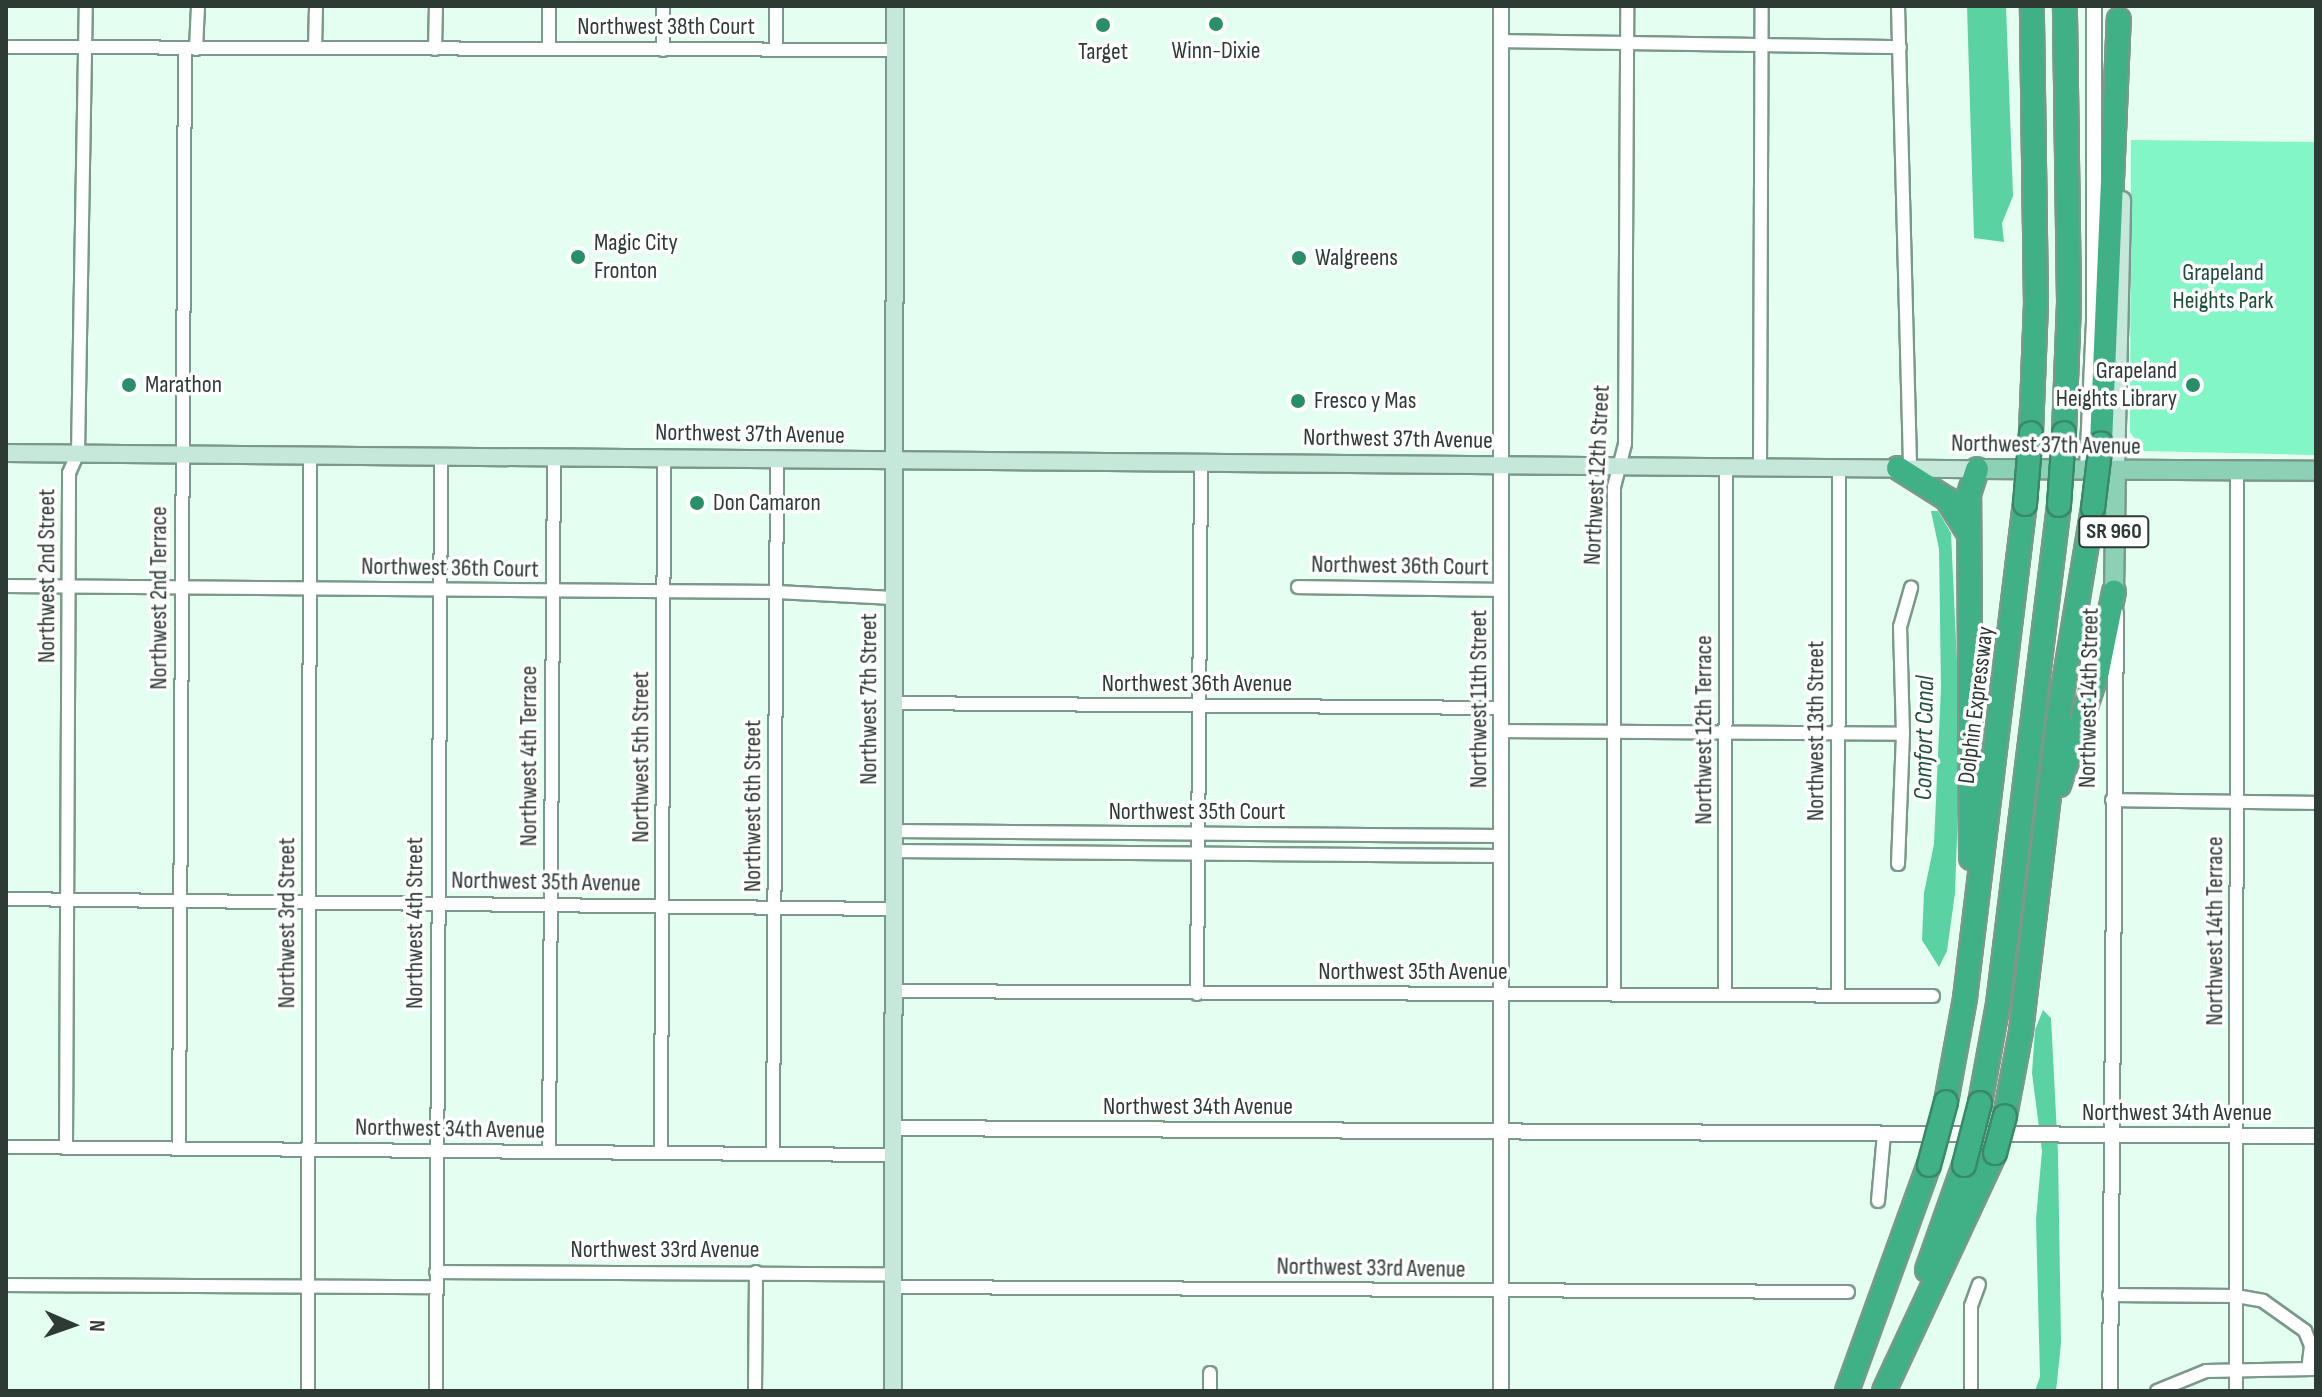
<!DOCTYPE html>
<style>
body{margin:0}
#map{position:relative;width:2322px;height:1397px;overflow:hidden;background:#e4fef1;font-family:"Sofia Sans Condensed",sans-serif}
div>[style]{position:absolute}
.green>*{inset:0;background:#83f6c6}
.water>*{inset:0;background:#5ad2a2}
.roads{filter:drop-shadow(2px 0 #7b998a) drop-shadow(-2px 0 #7b998a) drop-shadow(0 2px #7b998a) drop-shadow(0 -2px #7b998a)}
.minor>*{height:12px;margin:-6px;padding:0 6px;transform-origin:6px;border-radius:6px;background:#fff}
.tertiary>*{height:14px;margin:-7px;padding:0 7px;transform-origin:7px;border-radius:7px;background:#fff}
.secondary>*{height:16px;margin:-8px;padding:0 8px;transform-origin:8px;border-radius:8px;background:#c6e8db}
.primary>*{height:18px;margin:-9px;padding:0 9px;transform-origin:9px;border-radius:9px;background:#8cd0b6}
.motorway>*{height:22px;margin:-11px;padding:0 11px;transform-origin:11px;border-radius:11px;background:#40b186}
.bridges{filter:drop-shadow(2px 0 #3a886a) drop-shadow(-2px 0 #3a886a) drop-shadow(0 2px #3a886a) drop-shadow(0 -2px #3a886a)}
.motorway-bridge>*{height:22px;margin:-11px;padding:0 11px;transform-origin:11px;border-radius:11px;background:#40b186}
.dots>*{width:22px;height:22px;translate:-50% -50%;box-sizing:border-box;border:4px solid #fff;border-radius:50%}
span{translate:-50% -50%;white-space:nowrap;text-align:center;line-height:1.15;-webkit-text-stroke:7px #fff;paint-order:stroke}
.shield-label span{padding:2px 6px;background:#fff;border:2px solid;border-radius:6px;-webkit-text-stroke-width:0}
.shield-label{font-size:22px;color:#2e3b35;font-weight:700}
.street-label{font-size:24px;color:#2e3b35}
.poi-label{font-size:24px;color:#2e3b35}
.left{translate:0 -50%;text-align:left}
.right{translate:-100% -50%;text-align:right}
.park-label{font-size:24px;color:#1c4e3a}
.water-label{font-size:26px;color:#22533f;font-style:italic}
.frame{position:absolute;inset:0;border:8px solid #2e3b35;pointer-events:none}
.north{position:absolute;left:32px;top:1285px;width:80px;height:80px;-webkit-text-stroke:6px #fff;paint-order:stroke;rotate:92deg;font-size:22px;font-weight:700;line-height:32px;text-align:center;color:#2e3b35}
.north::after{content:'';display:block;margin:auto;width:28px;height:36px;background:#2e3b35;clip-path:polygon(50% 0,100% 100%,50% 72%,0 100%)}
</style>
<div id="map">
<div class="green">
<div style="clip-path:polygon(2131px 140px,2316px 142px,2316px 455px,2144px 451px,2130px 432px)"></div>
</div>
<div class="water">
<div style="clip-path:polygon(1967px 6px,2006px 6px,2013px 196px,2002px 223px,2004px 242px,1974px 238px)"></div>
<div style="clip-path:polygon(1931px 511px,1938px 511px,1951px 533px,1957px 662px,1963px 673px,1955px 893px,1947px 951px,1939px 967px,1922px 940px,1924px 893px,1934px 844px,1941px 688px,1939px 549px)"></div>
<div style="clip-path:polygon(2043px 1010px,2051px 1018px,2058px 1154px,2061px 1343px,2056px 1391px,2035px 1391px,2040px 1377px,2036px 1219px,2042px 1151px,2032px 1073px,2035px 1030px)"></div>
</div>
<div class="roads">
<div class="minor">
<div style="left:549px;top:6px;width:43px;rotate:90deg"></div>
<div style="left:1898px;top:6px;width:462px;rotate:88.5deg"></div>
<div style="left:1501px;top:41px;width:399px;rotate:0.9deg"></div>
<div style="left:6px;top:47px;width:888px;rotate:0.19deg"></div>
<div style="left:315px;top:48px;width:42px;rotate:-88.6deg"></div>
<div style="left:196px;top:49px;width:43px;rotate:-87.3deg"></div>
<div style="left:435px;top:49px;width:43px;rotate:-88.7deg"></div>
<div style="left:663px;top:50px;width:44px;rotate:-90deg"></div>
<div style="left:776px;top:50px;width:44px;rotate:-90deg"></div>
<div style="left:1760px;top:466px;width:460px;rotate:-89.8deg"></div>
<div style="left:6px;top:586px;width:771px;rotate:0.45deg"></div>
<div style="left:777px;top:592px;width:116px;rotate:3deg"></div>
<div style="left:1298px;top:587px;width:203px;rotate:0.8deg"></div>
<div style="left:893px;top:703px;width:608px;rotate:0.47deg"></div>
<div style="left:1501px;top:731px;width:402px;rotate:0.4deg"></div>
<div style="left:2112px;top:800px;width:204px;rotate:0.8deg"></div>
<div style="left:893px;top:831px;width:608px;rotate:0.47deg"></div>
<div style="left:893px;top:851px;width:608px;rotate:0.47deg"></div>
<div style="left:1898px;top:864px;width:130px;rotate:-87.8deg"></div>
<div style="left:1903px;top:734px;width:107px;rotate:-91.6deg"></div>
<div style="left:1900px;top:627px;width:41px;rotate:-74.2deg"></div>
<div style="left:6px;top:899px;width:887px;rotate:0.65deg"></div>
<div style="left:893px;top:991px;width:1040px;rotate:0.28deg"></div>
<div style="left:1197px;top:994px;width:532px;rotate:-89.57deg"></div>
<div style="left:1614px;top:994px;width:507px;rotate:-90deg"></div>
<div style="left:1614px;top:487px;width:44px;rotate:-75.7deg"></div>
<div style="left:1625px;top:444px;width:438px;rotate:-89.7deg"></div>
<div style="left:1725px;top:994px;width:528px;rotate:-89.89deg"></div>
<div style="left:1838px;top:995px;width:527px;rotate:-89.89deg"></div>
<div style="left:6px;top:1147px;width:887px;rotate:0.52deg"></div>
<div style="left:66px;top:1147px;width:674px;rotate:-89.74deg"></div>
<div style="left:69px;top:473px;width:22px;rotate:-66deg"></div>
<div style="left:78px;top:453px;width:447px;rotate:-89deg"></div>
<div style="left:179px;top:1147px;width:1098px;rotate:-89.69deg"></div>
<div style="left:549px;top:1152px;width:695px;rotate:-89.59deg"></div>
<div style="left:661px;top:1153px;width:696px;rotate:-89.75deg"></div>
<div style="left:773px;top:1153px;width:695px;rotate:-89.67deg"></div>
<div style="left:1878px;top:1201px;width:67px;rotate:-84.9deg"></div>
<div style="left:436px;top:1272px;width:458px;rotate:0.3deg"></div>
<div style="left:6px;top:1285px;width:430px;rotate:0.3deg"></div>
<div style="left:894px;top:1287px;width:954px;rotate:0.3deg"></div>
<div style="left:2109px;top:1295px;width:127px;rotate:0.5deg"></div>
<div style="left:2236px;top:1296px;width:27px;rotate:10deg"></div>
<div style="left:2263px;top:1301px;width:52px;rotate:35.5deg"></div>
<div style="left:2305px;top:1331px;width:16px;rotate:68deg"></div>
<div style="left:2311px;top:1346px;width:23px;rotate:97deg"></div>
<div style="left:308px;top:1391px;width:936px;rotate:-89.88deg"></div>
<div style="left:436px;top:1391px;width:935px;rotate:-89.69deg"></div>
<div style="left:755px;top:1391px;width:119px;rotate:-89.5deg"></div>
<div style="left:1210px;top:1391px;width:18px;rotate:-90deg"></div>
<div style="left:1971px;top:1391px;width:85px;rotate:-90deg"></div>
<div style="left:1971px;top:1306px;width:23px;rotate:-70deg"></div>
<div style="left:2157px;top:1391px;width:53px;rotate:-22.2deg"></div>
<div style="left:2206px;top:1371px;width:107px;rotate:-1.1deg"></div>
<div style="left:2236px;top:1391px;width:920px;rotate:-89.94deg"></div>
</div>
<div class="tertiary">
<div style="left:2087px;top:470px;width:151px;rotate:-87.3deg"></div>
<div style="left:2094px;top:319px;width:313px;rotate:-90deg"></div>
<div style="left:894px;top:1128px;width:1422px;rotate:0.32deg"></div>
<div style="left:1501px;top:1391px;width:1385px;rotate:-90deg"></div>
<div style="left:2110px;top:1391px;width:778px;rotate:-89.56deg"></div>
</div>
<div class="secondary">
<div style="left:6px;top:453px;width:1971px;rotate:0.47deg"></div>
<div style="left:2116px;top:471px;width:271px;rotate:-88.7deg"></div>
<div style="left:893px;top:1391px;width:1385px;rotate:-89.92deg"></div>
</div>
<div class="primary">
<div style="left:1977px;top:469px;width:339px;rotate:0.3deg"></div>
<div style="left:2114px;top:592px;width:121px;rotate:-89.1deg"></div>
</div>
<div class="motorway">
<div style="left:2031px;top:433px;width:128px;rotate:-87.8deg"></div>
<div style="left:2036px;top:305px;width:299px;rotate:-90.8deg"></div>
<div style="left:2064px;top:433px;width:132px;rotate:-87.8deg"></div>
<div style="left:2069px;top:301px;width:295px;rotate:-90.8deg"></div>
<div style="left:2101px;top:443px;width:424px;rotate:-87.6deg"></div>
<div style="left:1898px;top:468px;width:58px;rotate:32.3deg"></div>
<div style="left:1947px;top:499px;width:38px;rotate:58deg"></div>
<div style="left:2059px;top:785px;width:120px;rotate:-71.1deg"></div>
<div style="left:2098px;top:671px;width:81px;rotate:-78.6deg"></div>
<div style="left:1971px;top:858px;width:364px;rotate:-90.3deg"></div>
<div style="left:1969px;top:494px;width:26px;rotate:-72deg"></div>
<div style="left:1946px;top:1102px;width:106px;rotate:-79.6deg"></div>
<div style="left:1965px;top:998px;width:498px;rotate:-83.1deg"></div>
<div style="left:1980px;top:1103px;width:101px;rotate:-79.7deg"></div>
<div style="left:1998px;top:1004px;width:503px;rotate:-83.03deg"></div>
<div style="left:2005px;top:1116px;width:86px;rotate:-79.3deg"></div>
<div style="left:2021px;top:1031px;width:320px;rotate:-83.2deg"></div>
<div style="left:2059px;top:713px;width:208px;rotate:-80.6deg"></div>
<div style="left:1927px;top:1270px;width:111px;rotate:-70.6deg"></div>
<div style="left:1847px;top:1391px;width:240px;rotate:-70.1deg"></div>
<div style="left:1884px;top:1391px;width:263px;rotate:-65deg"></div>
</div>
</div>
<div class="bridges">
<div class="motorway-bridge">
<div style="left:2025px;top:504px;width:71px;rotate:-85.2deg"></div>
<div style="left:2059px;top:505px;width:72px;rotate:-86deg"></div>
<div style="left:2093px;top:508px;width:65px;rotate:-83deg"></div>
<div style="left:1995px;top:1153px;width:38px;rotate:-75deg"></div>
<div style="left:1929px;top:1165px;width:65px;rotate:-74.9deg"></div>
<div style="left:1964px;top:1165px;width:64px;rotate:-75.5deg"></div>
</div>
</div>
<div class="dots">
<div style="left:1216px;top:24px;background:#2a8e69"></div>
<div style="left:1103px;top:25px;background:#2a8e69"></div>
<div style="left:578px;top:257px;background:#2a8e69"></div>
<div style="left:1299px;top:258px;background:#2a8e69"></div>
<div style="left:129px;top:385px;background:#2a8e69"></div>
<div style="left:2193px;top:385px;background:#2a8e69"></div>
<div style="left:1298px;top:401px;background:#2a8e69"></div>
<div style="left:697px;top:503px;background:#2a8e69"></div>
</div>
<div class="shield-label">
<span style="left:2114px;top:532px">SR 960</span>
</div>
<div class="street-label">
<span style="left:666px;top:27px">Northwest 38th Court</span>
<span style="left:750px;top:434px;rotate:1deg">Northwest 37th Avenue</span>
<span style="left:1398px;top:439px;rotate:1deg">Northwest 37th Avenue</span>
<span style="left:2046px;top:445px;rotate:1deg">Northwest 37th Avenue</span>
<span style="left:1597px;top:475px;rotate:-87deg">Northwest 12th Street</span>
<span style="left:1400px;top:566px;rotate:1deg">Northwest 36th Court</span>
<span style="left:450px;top:568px;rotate:1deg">Northwest 36th Court</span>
<span style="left:47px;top:576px;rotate:-90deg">Northwest 2nd Street</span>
<span style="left:159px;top:598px;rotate:-90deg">Northwest 2nd Terrace</span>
<span style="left:1197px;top:684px">Northwest 36th Avenue</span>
<span style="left:2089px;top:698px;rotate:-89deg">Northwest 14th Street</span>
<span style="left:869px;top:699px;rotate:-90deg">Northwest 7th Street</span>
<span style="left:1479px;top:699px;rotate:-90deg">Northwest 11th Street</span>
<span style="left:1976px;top:705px;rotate:-83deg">Dolphin Expressway</span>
<span style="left:1704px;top:730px;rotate:-90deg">Northwest 12th Terrace</span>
<span style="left:1816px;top:731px;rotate:-90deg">Northwest 13th Street</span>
<span style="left:529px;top:756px;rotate:-90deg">Northwest 4th Terrace</span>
<span style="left:641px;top:757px;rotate:-90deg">Northwest 5th Street</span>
<span style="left:753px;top:806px;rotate:-90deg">Northwest 6th Street</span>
<span style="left:1197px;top:812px">Northwest 35th Court</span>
<span style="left:546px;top:882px;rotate:1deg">Northwest 35th Avenue</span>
<span style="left:287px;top:923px;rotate:-90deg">Northwest 3rd Street</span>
<span style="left:415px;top:923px;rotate:-90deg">Northwest 4th Street</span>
<span style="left:2215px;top:931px;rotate:-90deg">Northwest 14th Terrace</span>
<span style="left:1413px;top:972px">Northwest 35th Avenue</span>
<span style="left:1198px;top:1107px">Northwest 34th Avenue</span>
<span style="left:2177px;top:1113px">Northwest 34th Avenue</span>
<span style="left:450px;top:1129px;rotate:1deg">Northwest 34th Avenue</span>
<span style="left:665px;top:1250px">Northwest 33rd Avenue</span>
<span style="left:1371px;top:1268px;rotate:1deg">Northwest 33rd Avenue</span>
</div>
<div class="poi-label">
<span style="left:1216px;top:51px">Winn-Dixie</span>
<span style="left:1103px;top:52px">Target</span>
<span class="left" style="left:594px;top:257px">Magic City<br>Fronton</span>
<span class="left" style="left:1315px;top:258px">Walgreens</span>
<span class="right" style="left:2177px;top:385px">Grapeland<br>Heights Library</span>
<span class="left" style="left:145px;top:385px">Marathon</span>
<span class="left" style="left:1314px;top:401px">Fresco y Mas</span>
<span class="left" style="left:713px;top:503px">Don Camaron</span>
</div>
<div class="park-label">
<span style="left:2223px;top:287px">Grapeland<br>Heights Park</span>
</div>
<div class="water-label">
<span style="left:1925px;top:738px;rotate:-89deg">Comfort Canal</span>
</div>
<div class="frame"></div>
<div class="north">N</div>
</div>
